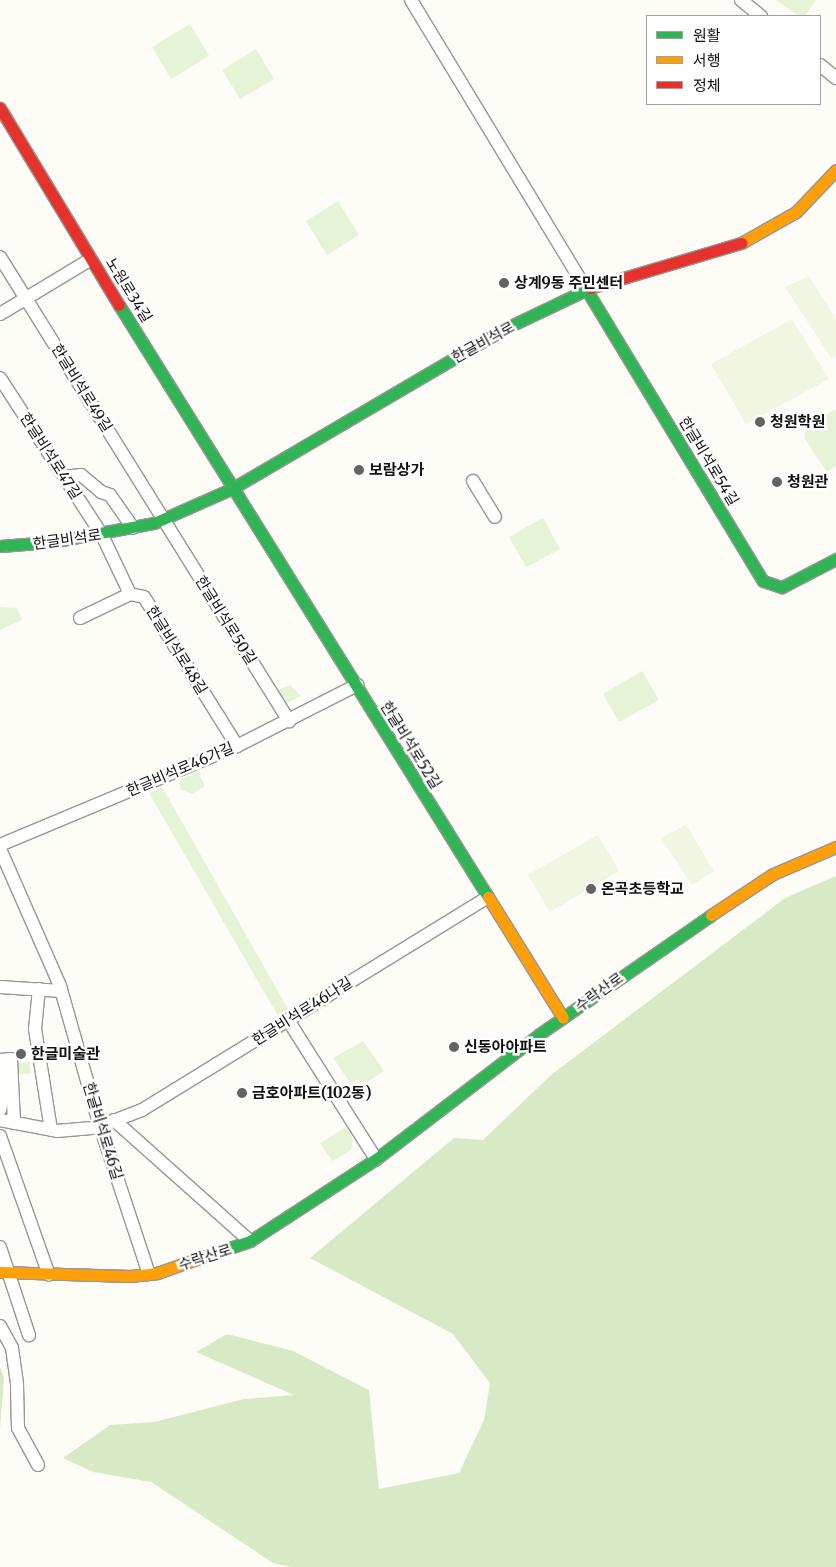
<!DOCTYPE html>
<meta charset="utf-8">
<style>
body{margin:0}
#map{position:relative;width:836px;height:1567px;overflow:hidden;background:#fdfcf7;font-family:Merriweather,"Noto Sans KR",serif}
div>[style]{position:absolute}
.green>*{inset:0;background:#e7f3d7}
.forest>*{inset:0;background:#d8eac5}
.pitch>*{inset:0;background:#f0f6e1}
.roads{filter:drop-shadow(1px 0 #979795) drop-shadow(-1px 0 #979795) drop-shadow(0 1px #979795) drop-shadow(0 -1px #979795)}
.street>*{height:12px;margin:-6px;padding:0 6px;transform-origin:6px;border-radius:6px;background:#fffffe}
.fast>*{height:11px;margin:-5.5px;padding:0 5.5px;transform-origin:5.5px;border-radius:5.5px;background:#30b455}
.slow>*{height:11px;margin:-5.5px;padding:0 5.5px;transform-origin:5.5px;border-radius:5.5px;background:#ff9f0a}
.jam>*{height:11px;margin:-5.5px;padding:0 5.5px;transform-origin:5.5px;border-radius:5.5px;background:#e5322d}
.dots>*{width:14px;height:14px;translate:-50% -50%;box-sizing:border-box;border:2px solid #fff;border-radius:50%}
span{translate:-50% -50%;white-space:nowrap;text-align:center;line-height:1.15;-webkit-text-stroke:5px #fff;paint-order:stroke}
.poi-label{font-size:15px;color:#111;font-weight:700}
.left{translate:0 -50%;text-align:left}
.street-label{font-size:15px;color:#111}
.legend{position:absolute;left:646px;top:15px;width:175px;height:90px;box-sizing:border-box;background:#fff;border:1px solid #a0a0a0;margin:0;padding:6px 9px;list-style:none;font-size:15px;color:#111}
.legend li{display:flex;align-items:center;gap:10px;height:25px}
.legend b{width:25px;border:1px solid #a0a0a0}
</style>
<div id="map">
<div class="green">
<div style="clip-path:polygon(776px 0,816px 0,805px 16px,799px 16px)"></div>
<div style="clip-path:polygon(190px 24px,209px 56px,171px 79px,152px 47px)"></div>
<div style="clip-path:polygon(256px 49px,274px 79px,240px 99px,222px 70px)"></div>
<div style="clip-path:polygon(338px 201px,359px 235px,327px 255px,306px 221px)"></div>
<div style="clip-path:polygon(836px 409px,836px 466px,827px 472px,805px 439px,805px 425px)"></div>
<div style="clip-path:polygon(543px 518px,560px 549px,526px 567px,509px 537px)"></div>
<div style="clip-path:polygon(0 607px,17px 608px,22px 620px,0 630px)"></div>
<div style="clip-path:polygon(642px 671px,659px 700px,619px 722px,603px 694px)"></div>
<div style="clip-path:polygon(290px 685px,301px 696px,283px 705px,276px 691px)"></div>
<div style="clip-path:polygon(198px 772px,205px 786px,192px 794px,180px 789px,180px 780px)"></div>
<div style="clip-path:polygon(162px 787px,292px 1016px,282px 1023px,149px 793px)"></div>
<div style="clip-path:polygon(363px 1041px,384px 1071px,367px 1082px,357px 1080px,351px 1084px,333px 1058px)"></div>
<div style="clip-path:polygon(29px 1062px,31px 1073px,16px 1075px,16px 1063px)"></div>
<div style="clip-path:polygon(346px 1127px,353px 1139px,351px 1150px,332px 1161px,320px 1143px)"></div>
</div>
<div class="forest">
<div style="clip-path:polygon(836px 876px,836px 1567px,292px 1567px,273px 1563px,151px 1482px,93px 1472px,63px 1458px,110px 1425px,154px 1422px,244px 1399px,294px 1395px,196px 1352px,227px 1334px,293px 1351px,369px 1390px,379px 1489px,459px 1473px,484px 1420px,490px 1383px,453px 1334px,310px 1258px,454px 1138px,483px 1140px,551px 1075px,785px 898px)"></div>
<div style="clip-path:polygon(0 1367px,4px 1378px,0 1428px)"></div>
</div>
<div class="pitch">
<div style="clip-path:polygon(809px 276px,836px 319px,836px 356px,832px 359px,785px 287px)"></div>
<div style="clip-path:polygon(792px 319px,829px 379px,746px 424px,711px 364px)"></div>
<div style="clip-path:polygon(686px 825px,714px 871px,692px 885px,661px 838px)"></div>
<div style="clip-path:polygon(598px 835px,619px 871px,550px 912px,528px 875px)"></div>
</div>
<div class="roads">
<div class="street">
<div style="left:411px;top:0;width:338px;rotate:58.8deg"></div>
<div style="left:741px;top:0;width:26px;rotate:39deg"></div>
<div style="left:820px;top:65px;width:21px;rotate:39deg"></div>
<div style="left:0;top:257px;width:547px;rotate:58.08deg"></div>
<div style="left:0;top:314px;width:106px;rotate:-31.1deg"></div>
<div style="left:0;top:378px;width:187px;rotate:57deg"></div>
<div style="left:102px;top:535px;width:65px;rotate:64.6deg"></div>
<div style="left:130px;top:594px;width:14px;rotate:12deg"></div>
<div style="left:144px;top:597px;width:176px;rotate:58deg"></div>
<div style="left:64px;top:477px;width:17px;rotate:-7deg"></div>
<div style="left:81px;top:475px;width:26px;rotate:40deg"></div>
<div style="left:101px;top:492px;width:9px;rotate:18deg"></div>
<div style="left:110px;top:495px;width:40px;rotate:55.1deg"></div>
<div style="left:473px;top:481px;width:42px;rotate:58.6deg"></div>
<div style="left:80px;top:618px;width:55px;rotate:-25.6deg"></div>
<div style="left:0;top:845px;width:257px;rotate:-22.7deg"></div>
<div style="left:237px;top:746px;width:135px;rotate:-26.9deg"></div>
<div style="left:0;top:849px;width:150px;rotate:66.3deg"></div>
<div style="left:60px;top:986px;width:146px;rotate:74.1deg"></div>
<div style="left:100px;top:1126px;width:156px;rotate:71.7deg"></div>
<div style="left:0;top:987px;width:61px;rotate:3.8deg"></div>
<div style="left:39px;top:989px;width:40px;rotate:95.7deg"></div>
<div style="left:35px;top:1029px;width:102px;rotate:81deg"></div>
<div style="left:288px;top:1020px;width:165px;rotate:57.7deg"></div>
<div style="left:0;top:1060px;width:11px;rotate:-5deg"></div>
<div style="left:11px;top:1059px;width:64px;rotate:87.3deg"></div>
<div style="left:0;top:1068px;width:28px;rotate:84deg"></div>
<div style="left:3px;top:1096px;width:14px;rotate:102deg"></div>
<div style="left:0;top:1120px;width:58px;rotate:10.9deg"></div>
<div style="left:57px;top:1131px;width:38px;rotate:-5deg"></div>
<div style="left:95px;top:1128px;width:50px;rotate:-21deg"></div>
<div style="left:142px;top:1110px;width:406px;rotate:-31.6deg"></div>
<div style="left:114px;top:1120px;width:182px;rotate:41.7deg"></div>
<div style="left:0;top:1136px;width:147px;rotate:70.6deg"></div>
<div style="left:0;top:1247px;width:93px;rotate:71.8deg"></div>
<div style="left:0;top:1326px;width:25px;rotate:61deg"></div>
<div style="left:12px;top:1348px;width:37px;rotate:82deg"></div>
<div style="left:17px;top:1385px;width:43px;rotate:88.7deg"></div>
<div style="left:18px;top:1428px;width:42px;rotate:61.6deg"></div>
</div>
<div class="fast">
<div style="left:586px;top:289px;width:341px;rotate:58.8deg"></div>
<div style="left:763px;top:581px;width:20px;rotate:18deg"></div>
<div style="left:782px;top:587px;width:61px;rotate:-27.4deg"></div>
<div style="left:119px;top:305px;width:698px;rotate:58.06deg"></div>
<div style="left:0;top:546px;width:51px;rotate:-4.5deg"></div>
<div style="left:51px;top:542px;width:105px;rotate:-10.5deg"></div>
<div style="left:154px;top:523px;width:86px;rotate:-23.9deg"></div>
<div style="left:233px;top:488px;width:314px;rotate:-30.4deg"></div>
<div style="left:504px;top:329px;width:95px;rotate:-25.5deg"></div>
<div style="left:197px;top:1259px;width:56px;rotate:-18.8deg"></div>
<div style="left:250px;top:1241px;width:150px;rotate:-33.1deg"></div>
<div style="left:376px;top:1159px;width:204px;rotate:-37.4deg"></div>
<div style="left:538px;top:1035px;width:211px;rotate:-34.7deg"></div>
</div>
<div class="slow">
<div style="left:741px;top:243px;width:63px;rotate:-29.4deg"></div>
<div style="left:796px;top:212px;width:58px;rotate:-46.4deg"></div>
<div style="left:488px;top:897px;width:142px;rotate:58.2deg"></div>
<div style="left:711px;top:915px;width:74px;rotate:-33.5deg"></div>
<div style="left:773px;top:874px;width:69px;rotate:-23.2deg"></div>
<div style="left:0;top:1272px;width:130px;rotate:1.8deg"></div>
<div style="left:130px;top:1276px;width:27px;rotate:-6deg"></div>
<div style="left:157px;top:1273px;width:42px;rotate:-19.3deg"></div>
</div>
<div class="jam">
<div style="left:0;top:108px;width:230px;rotate:58.9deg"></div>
<div style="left:590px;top:288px;width:158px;rotate:-16.6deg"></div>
</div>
</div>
<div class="dots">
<div style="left:504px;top:283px;background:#646362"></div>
<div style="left:760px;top:422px;background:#646362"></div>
<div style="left:359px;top:470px;background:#646362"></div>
<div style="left:777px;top:482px;background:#646362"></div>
<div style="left:591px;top:889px;background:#646362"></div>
<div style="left:454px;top:1047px;background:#646362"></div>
<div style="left:21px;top:1054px;background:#646362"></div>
<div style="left:242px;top:1093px;background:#646362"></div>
</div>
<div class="poi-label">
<span class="left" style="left:514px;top:283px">상계9동 주민센터</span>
<span class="left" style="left:770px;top:422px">청원학원</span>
<span class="left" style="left:369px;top:470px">보람상가</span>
<span class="left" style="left:787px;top:482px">청원관</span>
<span class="left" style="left:601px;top:889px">온곡초등학교</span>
<span class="left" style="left:464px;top:1047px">신동아아파트</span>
<span class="left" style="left:31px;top:1054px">한글미술관</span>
<span class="left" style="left:252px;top:1093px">금호아파트(102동)</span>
</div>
<div class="street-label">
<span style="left:129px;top:290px;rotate:58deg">노원로34길</span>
<span style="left:483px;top:342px;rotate:-29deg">한글비석로</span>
<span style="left:82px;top:388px;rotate:58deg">한글비석로49길</span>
<span style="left:51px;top:456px;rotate:57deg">한글비석로47길</span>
<span style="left:709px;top:461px;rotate:59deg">한글비석로54길</span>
<span style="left:67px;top:539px;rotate:-8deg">한글비석로</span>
<span style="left:226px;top:620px;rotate:58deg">한글비석로50길</span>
<span style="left:177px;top:650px;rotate:58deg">한글비석로48길</span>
<span style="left:411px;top:745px;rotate:58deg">한글비석로52길</span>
<span style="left:180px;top:769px;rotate:-23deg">한글비석로46가길</span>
<span style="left:599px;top:992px;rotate:-36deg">수락산로</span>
<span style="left:302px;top:1011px;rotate:-32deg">한글비석로46나길</span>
<span style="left:103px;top:1131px;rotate:73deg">한글비석로46길</span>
<span style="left:205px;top:1257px;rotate:-18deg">수락산로</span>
</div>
<ul class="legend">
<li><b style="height:6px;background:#30b455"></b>원활</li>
<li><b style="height:6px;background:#ff9f0a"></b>서행</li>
<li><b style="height:6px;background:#e5322d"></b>정체</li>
</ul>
</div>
